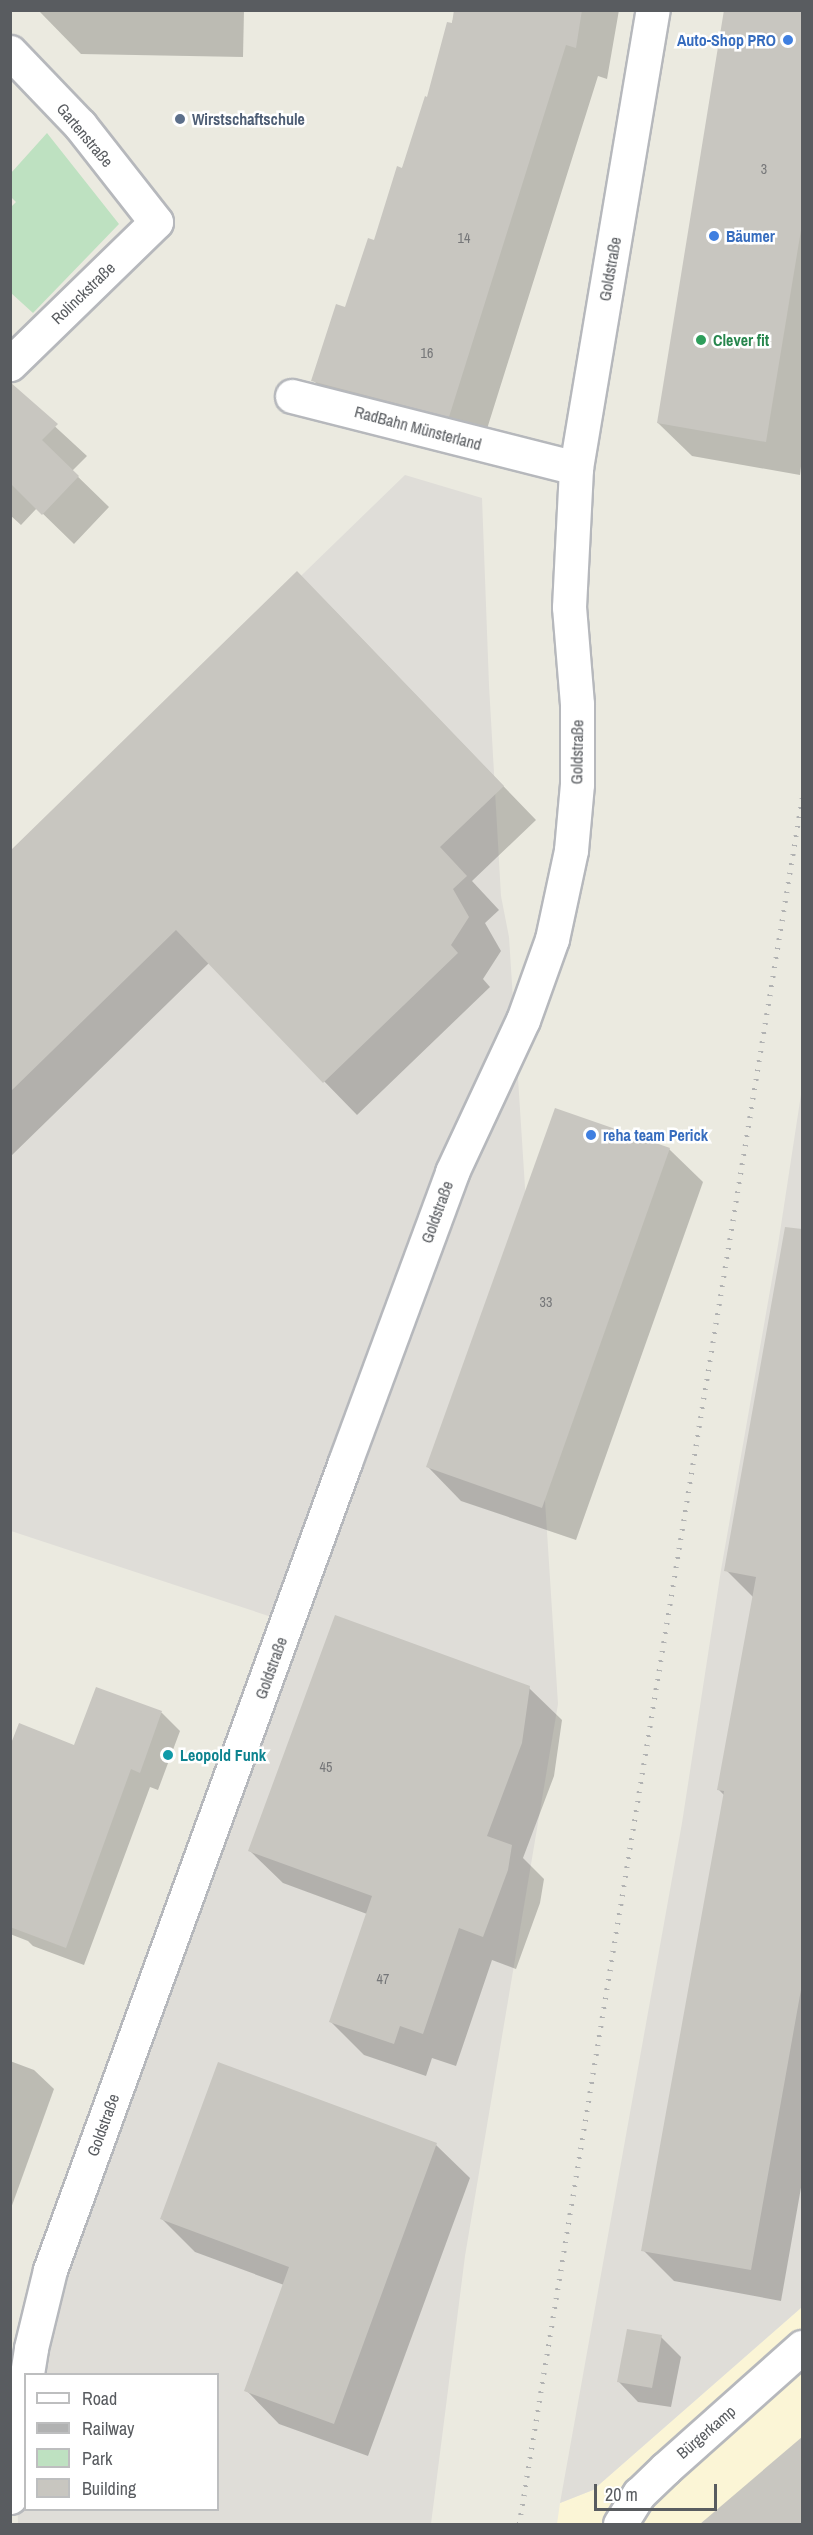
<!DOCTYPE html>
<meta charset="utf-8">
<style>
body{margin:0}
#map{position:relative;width:813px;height:2535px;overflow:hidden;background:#ebeae0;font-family:"Archivo Narrow",sans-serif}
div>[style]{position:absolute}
.commercial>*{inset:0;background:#fbf5d6}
.industrial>*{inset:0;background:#dfddd8}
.green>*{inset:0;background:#bee1c1}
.shadow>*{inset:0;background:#0003}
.building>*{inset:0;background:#c8c6c0}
.roads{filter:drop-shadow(2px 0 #b6b8bc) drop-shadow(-2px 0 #b6b8bc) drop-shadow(0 2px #b6b8bc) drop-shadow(0 -2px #b6b8bc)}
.minor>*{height:33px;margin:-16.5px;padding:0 16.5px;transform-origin:16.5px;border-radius:16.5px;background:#fff}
.rail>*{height:4.5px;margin-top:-2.25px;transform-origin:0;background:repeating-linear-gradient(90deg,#b1b2b2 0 1.5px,transparent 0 9.5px)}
.dots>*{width:16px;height:16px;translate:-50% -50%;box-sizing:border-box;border:3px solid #fff;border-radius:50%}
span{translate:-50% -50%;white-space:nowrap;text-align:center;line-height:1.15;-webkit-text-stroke:5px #fff;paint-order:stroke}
.number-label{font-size:14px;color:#757678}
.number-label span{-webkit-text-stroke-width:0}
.shop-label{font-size:16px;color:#366cbe;font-weight:700}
.right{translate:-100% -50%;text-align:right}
.left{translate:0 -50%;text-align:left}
.service-label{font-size:16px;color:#4e5e75;font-weight:700}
.street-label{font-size:16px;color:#595c60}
.leisure-label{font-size:16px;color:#27864d;font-weight:700}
.culture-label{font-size:16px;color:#0d838f;font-weight:700}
.frame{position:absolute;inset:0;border:12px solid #595c60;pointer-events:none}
.legend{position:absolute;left:24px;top:2373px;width:195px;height:138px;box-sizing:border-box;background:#fff;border:2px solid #bdbebf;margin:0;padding:8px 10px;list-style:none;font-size:18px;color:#595c60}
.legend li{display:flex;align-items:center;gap:12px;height:30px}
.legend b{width:30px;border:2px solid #bdbebf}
.scale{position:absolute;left:594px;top:2484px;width:123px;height:27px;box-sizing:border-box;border:3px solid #595c60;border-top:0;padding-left:8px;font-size:18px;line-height:21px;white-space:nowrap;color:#595c60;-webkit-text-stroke:4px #fff;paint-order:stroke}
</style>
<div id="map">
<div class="commercial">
<div style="clip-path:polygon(802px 2307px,802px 2524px,557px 2524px,560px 2503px,593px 2490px)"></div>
</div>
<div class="industrial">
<div style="clip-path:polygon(evenodd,405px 475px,482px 498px,489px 685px,501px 896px,509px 937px,558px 1704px,465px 2256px,431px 2524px,18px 2524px,14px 2387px,296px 1625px,11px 1531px,11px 857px,405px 475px,26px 2374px,218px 2374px,218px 2510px,26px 2510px,26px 2374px)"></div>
<div style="clip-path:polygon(802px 1088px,802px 2307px,593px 2490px,560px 2503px,682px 1823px,721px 1570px,778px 1245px)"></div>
</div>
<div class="green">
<div style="clip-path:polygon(47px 133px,119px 224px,33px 313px,11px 293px,11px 207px,16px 202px,11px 197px,11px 173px)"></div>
</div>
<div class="shadow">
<div style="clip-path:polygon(244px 10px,243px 57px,81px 54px,39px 11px)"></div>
<div style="clip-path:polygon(456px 10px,619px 10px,607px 79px,598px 76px,481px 448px,345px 412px,313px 380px,375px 242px,428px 99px)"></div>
<div style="clip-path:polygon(726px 10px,802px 10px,802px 458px,800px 475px,692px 456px,658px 423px)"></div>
<div style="clip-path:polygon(10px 385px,87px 456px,72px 471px,109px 507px,74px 544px,37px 508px,21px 525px,10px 515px)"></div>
<div style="clip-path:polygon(330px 606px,536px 820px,472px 881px,499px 910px,485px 923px,501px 951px,483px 979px,490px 987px,357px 1115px,209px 963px,10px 1157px,10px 853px)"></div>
<div style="clip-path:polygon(669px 1149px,703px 1182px,576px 1540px,461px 1501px,428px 1467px)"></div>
<div style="clip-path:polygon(783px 1249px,802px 1253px,802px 2182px,781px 2301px,674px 2281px,643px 2250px,725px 1796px,719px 1790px,754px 1598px,726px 1570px)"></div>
<div style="clip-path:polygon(529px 1688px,562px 1720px,554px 1776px,523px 1858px,544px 1879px,540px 1903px,516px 1969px,492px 1960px,456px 2066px,432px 2058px,426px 2076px,364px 2055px,331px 2022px,367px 1914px,283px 1883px,250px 1851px)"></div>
<div style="clip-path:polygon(96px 1689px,162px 1713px,180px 1731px,158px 1790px,150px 1787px,84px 1965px,33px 1946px,28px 1941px,10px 1934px,10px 1891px,75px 1747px)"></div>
<div style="clip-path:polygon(10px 2061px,34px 2070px,54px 2089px,10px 2211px)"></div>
<div style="clip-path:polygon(219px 2064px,436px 2145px,470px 2178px,368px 2456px,279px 2424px,246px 2390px,284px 2285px,195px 2252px,162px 2219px)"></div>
<div style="clip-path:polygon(661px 2337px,681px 2357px,671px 2407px,638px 2402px,619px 2382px)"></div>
<div style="clip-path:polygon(802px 2439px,802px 2524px,703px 2524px)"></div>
</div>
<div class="building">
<div style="clip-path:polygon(454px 10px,582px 10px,576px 48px,566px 45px,449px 417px,311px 381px,336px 304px,345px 307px,368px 238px,374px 240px,397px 166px,402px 168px,425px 96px,427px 97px,447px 22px,452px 23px)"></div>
<div style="clip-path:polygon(724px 10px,802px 10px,802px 224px,766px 442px,657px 423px)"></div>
<div style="clip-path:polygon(10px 382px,58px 424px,42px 440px,79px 476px,42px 515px,10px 483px)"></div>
<div style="clip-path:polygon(297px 571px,504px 786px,440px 847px,467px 876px,453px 889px,469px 917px,451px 945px,458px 953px,323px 1083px,176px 930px,10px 1092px,10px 851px)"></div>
<div style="clip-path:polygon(555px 1108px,670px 1148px,542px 1508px,426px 1467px)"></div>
<div style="clip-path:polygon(785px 1227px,802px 1229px,802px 1984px,751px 2270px,641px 2251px,724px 1791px,717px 1790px,756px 1577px,724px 1571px)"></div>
<div style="clip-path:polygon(335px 1615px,530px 1686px,522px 1743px,487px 1836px,512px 1845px,508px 1870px,483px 1937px,459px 1928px,423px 2034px,400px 2026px,394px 2044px,329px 2022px,372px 1896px,248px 1851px)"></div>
<div style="clip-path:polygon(96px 1687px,162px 1711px,140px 1773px,131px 1769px,66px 1948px,10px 1927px,10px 1746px,19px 1723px,74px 1745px)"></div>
<div style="clip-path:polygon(218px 2062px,437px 2143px,334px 2424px,244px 2391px,289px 2267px,160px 2219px)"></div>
<div style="clip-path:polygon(627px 2329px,662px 2335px,652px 2388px,617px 2382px)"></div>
<div style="clip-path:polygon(802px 2437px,802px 2524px,700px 2524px)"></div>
</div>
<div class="roads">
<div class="minor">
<div style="left:10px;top:52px;width:101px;rotate:46.2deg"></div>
<div style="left:80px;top:125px;width:123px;rotate:51.9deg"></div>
<div style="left:156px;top:222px;width:204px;rotate:135.8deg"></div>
<div style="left:292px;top:396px;width:293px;rotate:14.2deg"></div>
<div style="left:27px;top:2374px;width:26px;rotate:-81deg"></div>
<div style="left:31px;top:2348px;width:80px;rotate:-76.3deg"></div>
<div style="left:50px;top:2270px;width:860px;rotate:-69.94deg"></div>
<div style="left:345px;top:1462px;width:309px;rotate:-69.7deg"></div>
<div style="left:452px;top:1172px;width:168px;rotate:-65deg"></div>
<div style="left:523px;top:1020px;width:86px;rotate:-70.3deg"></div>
<div style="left:552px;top:939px;width:91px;rotate:-77.9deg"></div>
<div style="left:571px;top:850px;width:66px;rotate:-84.8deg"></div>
<div style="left:577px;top:784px;width:80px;rotate:-90deg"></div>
<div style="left:577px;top:704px;width:97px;rotate:-94.7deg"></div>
<div style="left:569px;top:607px;width:139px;rotate:-87.1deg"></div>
<div style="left:576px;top:468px;width:464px;rotate:-80.5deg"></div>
<div style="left:10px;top:2497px;width:112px;rotate:-81.8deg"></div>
<div style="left:620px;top:2524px;width:36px;rotate:-58deg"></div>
<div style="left:639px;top:2494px;width:37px;rotate:-44deg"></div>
<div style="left:666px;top:2468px;width:182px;rotate:-41.7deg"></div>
</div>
</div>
<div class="rail">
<div style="left:519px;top:2524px;width:1749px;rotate:-80.69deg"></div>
</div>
<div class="dots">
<div style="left:788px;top:40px;background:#3f7fe0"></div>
<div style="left:180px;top:119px;background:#5c6f8a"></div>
<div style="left:714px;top:236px;background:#3f7fe0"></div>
<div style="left:701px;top:340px;background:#2e9e5b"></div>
<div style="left:591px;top:1135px;background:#3f7fe0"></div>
<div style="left:168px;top:1755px;background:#0f9aa8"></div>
</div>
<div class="number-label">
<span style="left:764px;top:169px">3</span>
<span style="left:464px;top:238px">14</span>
<span style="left:427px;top:353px">16</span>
<span style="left:546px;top:1302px">33</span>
<span style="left:326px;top:1767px">45</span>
<span style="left:383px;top:1979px">47</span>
</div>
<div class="shop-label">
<span class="right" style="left:776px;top:40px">Auto-Shop PRO</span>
<span class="left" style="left:726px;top:236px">Bäumer</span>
<span class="left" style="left:603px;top:1135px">reha team Perick</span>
</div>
<div class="service-label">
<span class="left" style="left:192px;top:119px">Wirstschaftschule</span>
</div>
<div class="street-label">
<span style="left:85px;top:135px;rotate:50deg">Gartenstraße</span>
<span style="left:610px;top:269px;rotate:-80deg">Goldstraße</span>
<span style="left:83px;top:293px;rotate:-44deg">Rolinckstraße</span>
<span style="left:418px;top:428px;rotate:15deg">RadBahn Münsterland</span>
<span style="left:577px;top:752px;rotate:-89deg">Goldstraße</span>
<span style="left:437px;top:1212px;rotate:-70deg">Goldstraße</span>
<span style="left:271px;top:1668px;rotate:-70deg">Goldstraße</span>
<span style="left:103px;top:2125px;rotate:-70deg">Goldstraße</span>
<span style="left:706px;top:2432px;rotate:-41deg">Bürgerkamp</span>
</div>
<div class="leisure-label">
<span class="left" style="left:713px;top:340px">Clever fit</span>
</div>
<div class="culture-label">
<span class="left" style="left:180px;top:1755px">Leopold Funk</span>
</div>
<div class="frame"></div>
<ul class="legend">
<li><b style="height:8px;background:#fff"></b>Road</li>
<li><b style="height:8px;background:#b1b2b2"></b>Railway</li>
<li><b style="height:16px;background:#bee1c1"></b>Park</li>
<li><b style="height:16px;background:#c8c6c0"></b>Building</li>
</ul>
<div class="scale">20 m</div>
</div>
